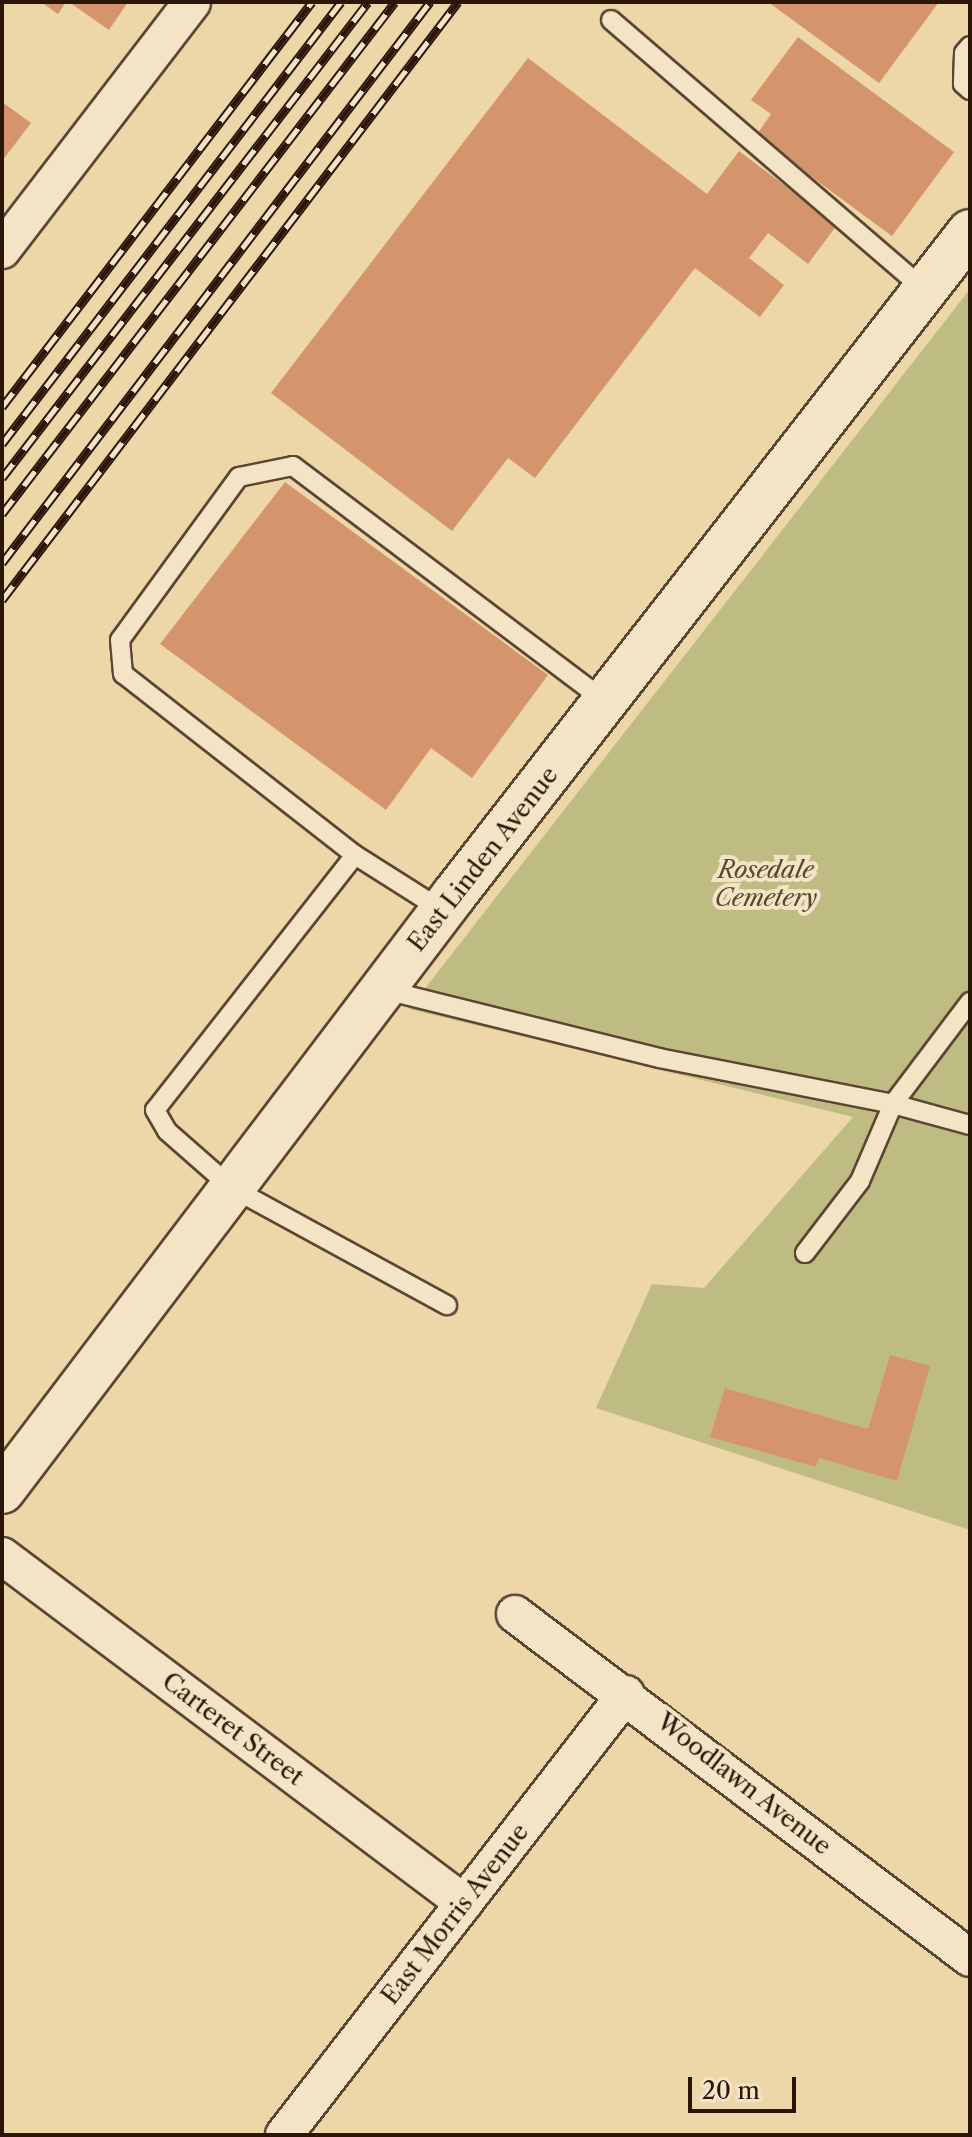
<!DOCTYPE html>
<style>
body{margin:0}
#map{position:relative;width:972px;height:2137px;overflow:hidden;background:#edd6a8;font-family:"Libre Caslon Text",serif}
div>[style]{position:absolute}
.green>*{inset:0;background:#bfbc83}
.building>*{inset:0;background:#d4956d}
.roads{filter:drop-shadow(2px 0 #5c4632) drop-shadow(-2px 0 #5c4632) drop-shadow(0 2px #5c4632) drop-shadow(0 -2px #5c4632)}
.lane>*{height:18px;margin:-9px;padding:0 9px;transform-origin:9px;border-radius:9px;background:#f3e4c6}
.street>*{height:36px;margin:-18px;padding:0 18px;transform-origin:18px;border-radius:18px;background:#f3e4c6}
.secondary>*{height:44px;margin:-22px;padding:0 22px;transform-origin:22px;border-radius:22px;background:#f3e4c6}
.rail>*{height:9px;margin-top:-4.5px;transform-origin:0;background:repeating-linear-gradient(90deg,#f3e4c6 0 18px,#2b160a 0 36px);box-sizing:border-box;border-block:2px solid #2b160a}
span{translate:-50% -50%;white-space:nowrap;text-align:center;line-height:1.15;-webkit-text-stroke:8px #f3e4c6;paint-order:stroke}
.street-label{font-size:24px;color:#2b160a}
.park-label{font-size:24px;color:#57482e;font-style:italic}
.frame{position:absolute;inset:0;border:4px solid #2b160a;pointer-events:none}
.scale{position:absolute;left:688px;top:2077px;width:108px;height:36px;box-sizing:border-box;border:4px solid #2b160a;border-top:0;padding-left:10px;font-size:24px;line-height:28px;white-space:nowrap;color:#2b160a;-webkit-text-stroke:6px #f3e4c6;paint-order:stroke}
</style>
<div id="map">
<div class="green">
<div style="clip-path:polygon(970px 289px,970px 1530px,596px 1408px,652px 1284px,704px 1288px,853px 1117px,409px 1009px)"></div>
</div>
<div class="building">
<div style="clip-path:polygon(41px 2px,66px 2px,58px 14px)"></div>
<div style="clip-path:polygon(69px 2px,128px 2px,109px 30px)"></div>
<div style="clip-path:polygon(768px 2px,939px 2px,879px 83px)"></div>
<div style="clip-path:polygon(798px 37px,954px 152px,892px 236px,756px 136px,771px 114px,751px 100px)"></div>
<div style="clip-path:polygon(528px 58px,707px 194px,739px 151px,837px 225px,808px 264px,768px 233px,749px 258px,784px 285px,760px 317px,695px 268px,535px 478px,508px 458px,452px 531px,271px 393px)"></div>
<div style="clip-path:polygon(2px 102px,31px 123px,2px 161px)"></div>
<div style="clip-path:polygon(285px 482px,548px 675px,472px 778px,431px 748px,386px 810px,160px 644px)"></div>
<div style="clip-path:polygon(890px 1355px,930px 1366px,897px 1481px,819px 1458px,816px 1467px,710px 1437px,725px 1388px,868px 1429px)"></div>
</div>
<div class="roads">
<div class="lane">
<div style="left:611px;top:20px;width:414px;rotate:40.7deg"></div>
<div style="left:970px;top:46px;width:9px;rotate:131deg"></div>
<div style="left:964px;top:53px;width:31px;rotate:92deg"></div>
<div style="left:963px;top:84px;width:9px;rotate:41deg"></div>
<div style="left:355px;top:855px;width:324px;rotate:128.1deg"></div>
<div style="left:155px;top:1110px;width:24px;rotate:60deg"></div>
<div style="left:167px;top:1131px;width:86px;rotate:41.2deg"></div>
<div style="left:232px;top:1188px;width:245px;rotate:28.6deg"></div>
<div style="left:442px;top:910px;width:103px;rotate:-147.7deg"></div>
<div style="left:355px;top:855px;width:294px;rotate:-142deg"></div>
<div style="left:123px;top:674px;width:34px;rotate:-95deg"></div>
<div style="left:120px;top:640px;width:202px;rotate:-53.9deg"></div>
<div style="left:239px;top:477px;width:55px;rotate:-11.5deg"></div>
<div style="left:293px;top:466px;width:391px;rotate:37deg"></div>
<div style="left:385px;top:990px;width:282px;rotate:13.9deg"></div>
<div style="left:659px;top:1058px;width:238px;rotate:11.1deg"></div>
<div style="left:893px;top:1104px;width:80px;rotate:15.3deg"></div>
<div style="left:805px;top:1253px;width:91px;rotate:-52.6deg"></div>
<div style="left:860px;top:1181px;width:84px;rotate:-66.8deg"></div>
<div style="left:893px;top:1104px;width:128px;rotate:-53deg"></div>
</div>
<div class="street">
<div style="left:2px;top:250px;width:312px;rotate:-52.5deg"></div>
<div style="left:2px;top:1556px;width:578px;rotate:36.91deg"></div>
<div style="left:515px;top:1614px;width:570px;rotate:37.09deg"></div>
<div style="left:284px;top:2135px;width:558px;rotate:-52.21deg"></div>
</div>
<div class="secondary">
<div style="left:2px;top:1491px;width:748px;rotate:-52.82deg"></div>
<div style="left:454px;top:895px;width:840px;rotate:-52.11deg"></div>
</div>
</div>
<div class="rail">
<div style="left:2px;top:407px;width:510px;rotate:-52.57deg"></div>
<div style="left:2px;top:444px;width:557px;rotate:-52.51deg"></div>
<div style="left:2px;top:478px;width:600px;rotate:-52.44deg"></div>
<div style="left:2px;top:514px;width:645px;rotate:-52.49deg"></div>
<div style="left:2px;top:563px;width:706px;rotate:-52.66deg"></div>
<div style="left:2px;top:600px;width:752px;rotate:-52.67deg"></div>
</div>
<div class="street-label">
<span style="left:483px;top:859px;rotate:-52deg">East Linden Avenue</span>
<span style="left:233px;top:1729px;rotate:37deg">Carteret Street</span>
<span style="left:744px;top:1784px;rotate:38deg">Woodlawn Avenue</span>
<span style="left:455px;top:1914px;rotate:-52deg">East Morris Avenue</span>
</div>
<div class="park-label">
<span style="left:766px;top:884px">Rosedale<br>Cemetery</span>
</div>
<div class="frame"></div>
<div class="scale">20 m</div>
</div>
